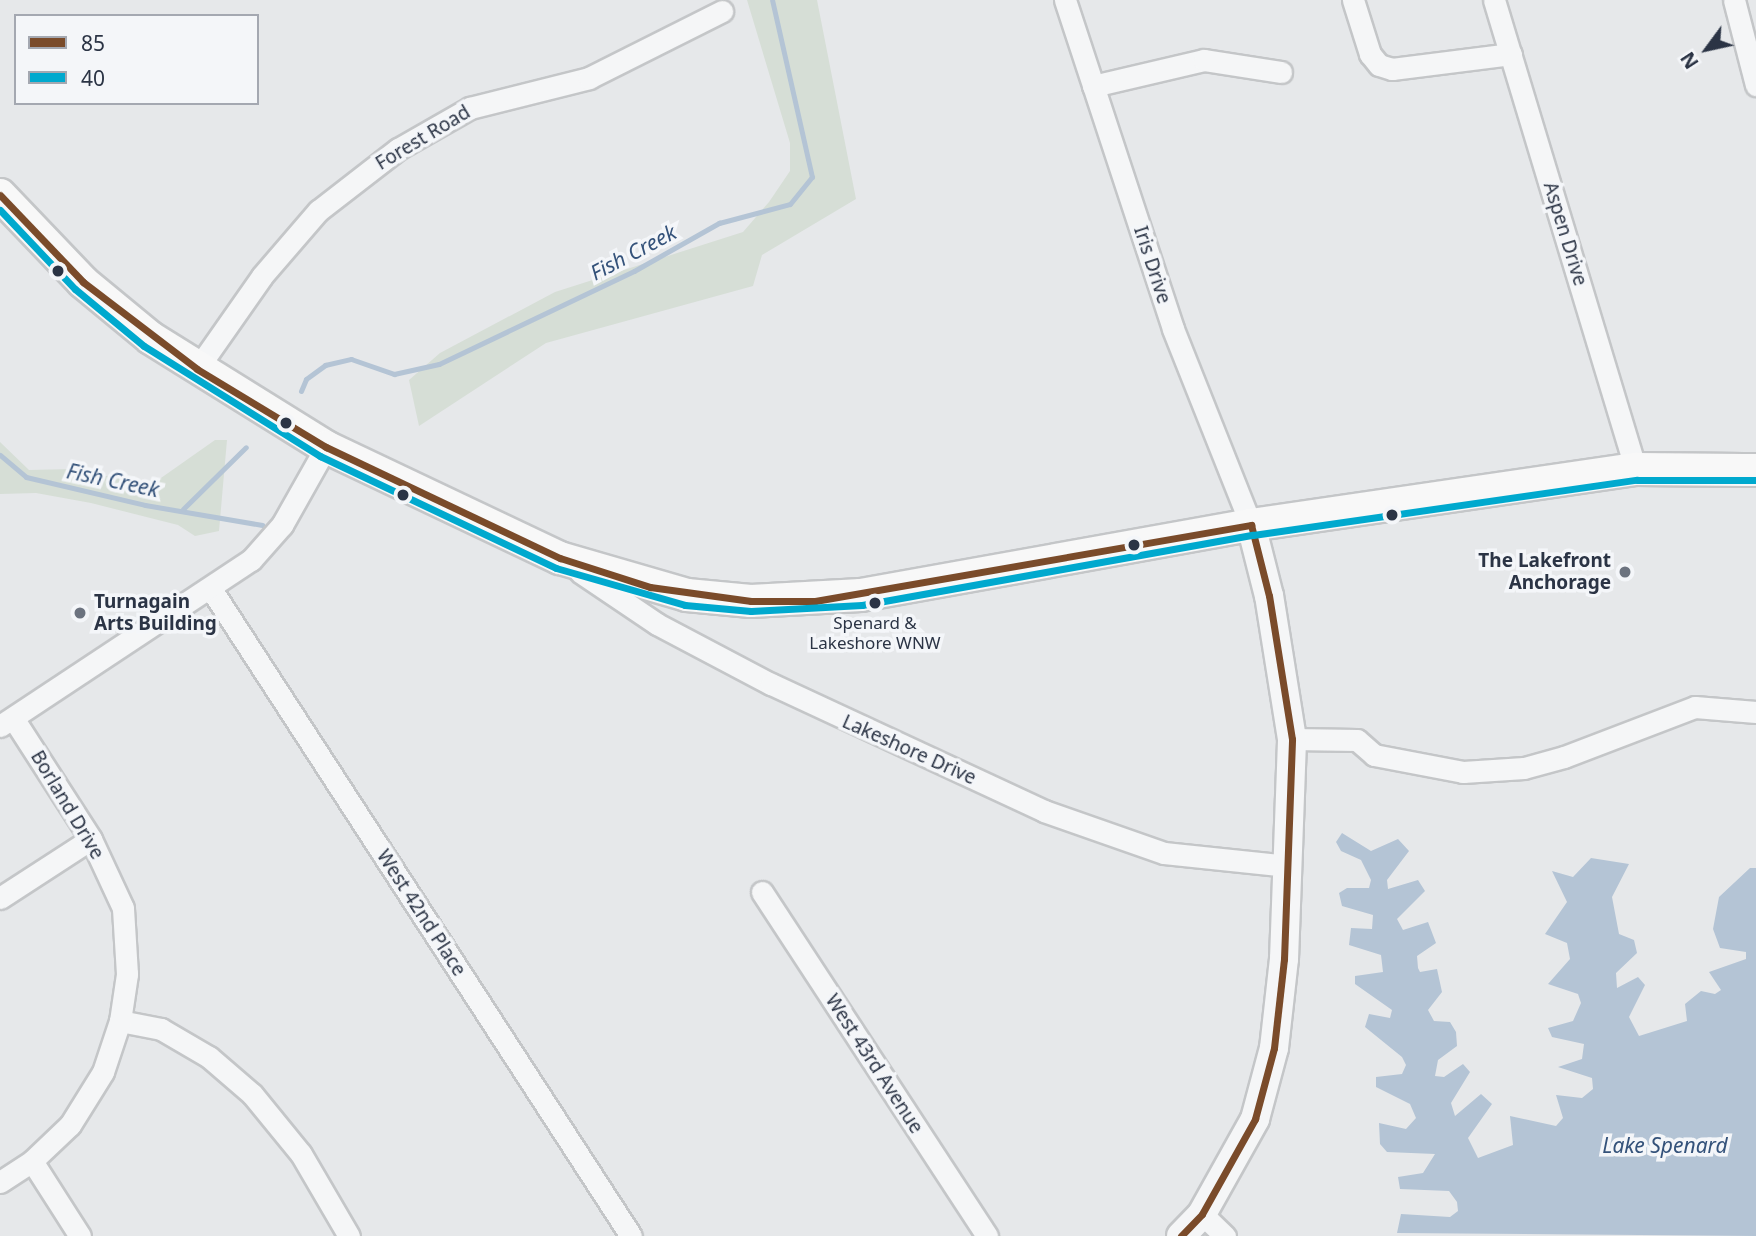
<!DOCTYPE html>
<style>
body{margin:0}
#map{position:relative;width:1756px;height:1236px;overflow:hidden;background:#e6e8ea;font-family:"Noto Sans",sans-serif}
div>[style]{position:absolute}
.green>*{inset:0;background:#d6ded6}
.water>*{inset:0;background:#b4c4d5}
.stream>*{height:5px;margin:-2.5px;padding:0 2.5px;transform-origin:2.5px;border-radius:2.5px;background:#b4c4d5}
.roads{filter:drop-shadow(2px 0 #c4c6c8) drop-shadow(-2px 0 #c4c6c8) drop-shadow(0 2px #c4c6c8) drop-shadow(0 -2px #c4c6c8)}
.minor>*{height:21px;margin:-10.5px;padding:0 10.5px;transform-origin:10.5px;border-radius:10.5px;background:#f5f6f7}
.tertiary>*{height:28px;margin:-14px;padding:0 14px;transform-origin:14px;border-radius:14px;background:#f5f6f7}
.secondary>*{height:32px;margin:-16px;padding:0 16px;transform-origin:16px;border-radius:16px;background:#f8f8f8}
.bus-1>*{height:7px;margin:-3.5px;padding:0 3.5px;transform-origin:3.5px;border-radius:3.5px;background:#7a4b2a}
.bus-2>*{height:7px;margin:-3.5px;padding:0 3.5px;transform-origin:3.5px;border-radius:3.5px;background:#00a9ce}
.dots>*{width:19px;height:19px;translate:-50% -50%;box-sizing:border-box;border:4px solid #f4f6f9;border-radius:50%}
span{translate:-50% -50%;white-space:nowrap;text-align:center;line-height:1.15;-webkit-text-stroke:7px #f4f6f9;paint-order:stroke}
.bus-label{font-size:17px;color:#2b3445}
.street-label{font-size:19px;color:#2b3445}
.poi-label{font-size:19px;color:#2b3445;font-weight:700}
.right{translate:-100% -50%;text-align:right}
.left{translate:0 -50%;text-align:left}
.water-label{font-size:21px;color:#34527a;font-style:italic}
.legend{position:absolute;left:14px;top:14px;width:245px;height:91px;box-sizing:border-box;background:#f4f6f9;border:2px solid #a4a8b1;margin:0;padding:9px 12px;list-style:none;font-size:21px;color:#2b3445}
.legend li{display:flex;align-items:center;gap:14px;height:35px}
.legend b{width:35px;border:2px solid #a4a8b1}
.north{position:absolute;left:1672px;top:14px;width:70px;height:70px;-webkit-text-stroke:5px #f4f6f9;paint-order:stroke;rotate:237deg;font-size:19px;font-weight:700;line-height:28px;text-align:center;color:#2b3445}
.north::after{content:'';display:block;margin:auto;width:24px;height:32px;background:#2b3445;clip-path:polygon(50% 0,100% 100%,50% 72%,0 100%)}
</style>
<div id="map">
<div class="green">
<div style="clip-path:polygon(747px 0,817px 0,856px 199px,762px 255px,753px 286px,546px 343px,419px 426px,409px 380px,440px 353px,555px 292px,743px 232px,769px 202px,790px 171px,790px 143px)"></div>
<div style="clip-path:polygon(215px 440px,227px 440px,219px 531px,195px 536px,178px 525px,91px 503px,36px 493px,0 494px,0 442px,29px 470px,72px 469px,151px 485px)"></div>
</div>
<div class="water">
<div style="clip-path:polygon(1342px 833px,1371px 851px,1398px 839px,1409px 851px,1387px 880px,1388px 889px,1418px 880px,1425px 891px,1397px 919px,1403px 930px,1428px 922px,1436px 943px,1417px 956px,1418px 968px,1420px 972px,1437px 969px,1442px 992px,1428px 1010px,1434px 1021px,1450px 1022px,1456px 1032px,1457px 1046px,1438px 1060px,1435px 1076px,1444px 1077px,1463px 1064px,1470px 1072px,1451px 1103px,1455px 1116px,1481px 1094px,1492px 1104px,1468px 1138px,1478px 1158px,1513px 1145px,1510px 1116px,1556px 1126px,1563px 1118px,1556px 1095px,1582px 1098px,1593px 1089px,1592px 1078px,1558px 1067px,1582px 1059px,1584px 1044px,1552px 1037px,1548px 1028px,1573px 1021px,1581px 1003px,1578px 994px,1548px 984px,1570px 959px,1567px 943px,1545px 934px,1567px 902px,1552px 871px,1573px 877px,1591px 858px,1629px 864px,1612px 897px,1619px 934px,1634px 940px,1637px 953px,1616px 973px,1617px 988px,1638px 977px,1645px 985px,1629px 1017px,1639px 1036px,1687px 1021px,1685px 1004px,1701px 991px,1715px 994px,1721px 990px,1709px 972px,1746px 959px,1746px 952px,1720px 948px,1713px 929px,1719px 897px,1750px 868px,1756px 868px,1756px 1236px,1397px 1233px,1401px 1214px,1450px 1217px,1458px 1211px,1457px 1202px,1449px 1191px,1400px 1189px,1398px 1177px,1423px 1173px,1435px 1154px,1387px 1152px,1380px 1144px,1379px 1123px,1406px 1129px,1416px 1118px,1410px 1104px,1376px 1087px,1376px 1077px,1402px 1074px,1406px 1065px,1402px 1057px,1365px 1027px,1369px 1014px,1390px 1018px,1392px 1010px,1355px 984px,1355px 976px,1383px 972px,1381px 955px,1349px 945px,1351px 928px,1372px 929px,1373px 915px,1342px 906px,1339px 893px,1347px 888px,1369px 888px,1371px 880px,1361px 860px,1341px 851px,1336px 842px)"></div>
</div>
<div class="stream">
<div style="left:301px;top:391px;width:13px;rotate:-67deg"></div>
<div style="left:306px;top:379px;width:24px;rotate:-36deg"></div>
<div style="left:325px;top:365px;width:27px;rotate:-13deg"></div>
<div style="left:351px;top:359px;width:46px;rotate:19.2deg"></div>
<div style="left:394px;top:374px;width:46px;rotate:-12.5deg"></div>
<div style="left:439px;top:364px;width:216px;rotate:-25.5deg"></div>
<div style="left:634px;top:271px;width:98px;rotate:-29.5deg"></div>
<div style="left:719px;top:223px;width:73px;rotate:-15deg"></div>
<div style="left:790px;top:204px;width:35px;rotate:-51deg"></div>
<div style="left:812px;top:177px;width:181px;rotate:-102.7deg"></div>
<div style="left:0;top:455px;width:34px;rotate:40deg"></div>
<div style="left:26px;top:477px;width:122px;rotate:13.2deg"></div>
<div style="left:145px;top:505px;width:119px;rotate:9.7deg"></div>
<div style="left:183px;top:509px;width:88px;rotate:-44.5deg"></div>
</div>
<div class="roads">
<div class="minor">
<div style="left:1065px;top:0;width:346px;rotate:71.8deg"></div>
<div style="left:1173px;top:329px;width:211px;rotate:68.3deg"></div>
<div style="left:1353px;top:0;width:57px;rotate:72.5deg"></div>
<div style="left:1370px;top:54px;width:14px;rotate:51deg"></div>
<div style="left:1379px;top:65px;width:14px;rotate:17deg"></div>
<div style="left:1392px;top:69px;width:120px;rotate:-7.2deg"></div>
<div style="left:1494px;top:0;width:490px;rotate:73.2deg"></div>
<div style="left:1734px;top:0;width:88px;rotate:75.5deg"></div>
<div style="left:1093px;top:86px;width:114px;rotate:-13.2deg"></div>
<div style="left:1204px;top:60px;width:78px;rotate:8.9deg"></div>
<div style="left:197px;top:369px;width:113px;rotate:-55deg"></div>
<div style="left:262px;top:276px;width:86px;rotate:-49.3deg"></div>
<div style="left:318px;top:211px;width:101px;rotate:-37.8deg"></div>
<div style="left:398px;top:149px;width:83px;rotate:-29.7deg"></div>
<div style="left:470px;top:108px;width:123px;rotate:-14.1deg"></div>
<div style="left:589px;top:78px;width:149px;rotate:-26.7deg"></div>
<div style="left:580px;top:572px;width:93px;rotate:34deg"></div>
<div style="left:657px;top:624px;width:129px;rotate:27.8deg"></div>
<div style="left:771px;top:684px;width:301px;rotate:24.9deg"></div>
<div style="left:1044px;top:811px;width:127px;rotate:19.3deg"></div>
<div style="left:1164px;top:853px;width:125px;rotate:6deg"></div>
<div style="left:211px;top:589px;width:771px;rotate:57.01deg"></div>
<div style="left:0;top:726px;width:301px;rotate:-33.5deg"></div>
<div style="left:251px;top:560px;width:47px;rotate:-48.5deg"></div>
<div style="left:282px;top:525px;width:90px;rotate:-60.6deg"></div>
<div style="left:1292px;top:739px;width:65px;rotate:0.9deg"></div>
<div style="left:1357px;top:740px;width:23px;rotate:41deg"></div>
<div style="left:1374px;top:755px;width:91px;rotate:10.8deg"></div>
<div style="left:1463px;top:772px;width:61px;rotate:-3.8deg"></div>
<div style="left:1524px;top:768px;width:41px;rotate:-15.4deg"></div>
<div style="left:1564px;top:757px;width:140px;rotate:-20.9deg"></div>
<div style="left:1695px;top:707px;width:61px;rotate:4.7deg"></div>
<div style="left:762px;top:892px;width:411px;rotate:56.8deg"></div>
<div style="left:0;top:898px;width:108px;rotate:-33deg"></div>
<div style="left:120px;top:1021px;width:42px;rotate:11deg"></div>
<div style="left:161px;top:1029px;width:56px;rotate:30.3deg"></div>
<div style="left:209px;top:1057px;width:57px;rotate:40.7deg"></div>
<div style="left:252px;top:1094px;width:77px;rotate:50.8deg"></div>
<div style="left:301px;top:1154px;width:95px;rotate:59.7deg"></div>
<div style="left:32px;top:1161px;width:89px;rotate:57.4deg"></div>
<div style="left:0;top:1182px;width:38px;rotate:-33deg"></div>
<div style="left:32px;top:1161px;width:52px;rotate:-43.5deg"></div>
<div style="left:70px;top:1125px;width:62px;rotate:-58.1deg"></div>
<div style="left:103px;top:1072px;width:54px;rotate:-71.6deg"></div>
<div style="left:120px;top:1021px;width:48px;rotate:-81.5deg"></div>
<div style="left:127px;top:974px;width:66px;rotate:-93.5deg"></div>
<div style="left:123px;top:908px;width:76px;rotate:-114.9deg"></div>
<div style="left:91px;top:839px;width:144px;rotate:-122.8deg"></div>
<div style="left:1202px;top:1214px;width:32px;rotate:44deg"></div>
</div>
<div class="tertiary">
<div style="left:1181px;top:1236px;width:30px;rotate:-46deg"></div>
<div style="left:1202px;top:1214px;width:109px;rotate:-60.8deg"></div>
<div style="left:1255px;top:1119px;width:73px;rotate:-75deg"></div>
<div style="left:1274px;top:1048px;width:90px;rotate:-83.6deg"></div>
<div style="left:1284px;top:959px;width:220px;rotate:-87.9deg"></div>
<div style="left:1292px;top:739px;width:145px;rotate:-99.1deg"></div>
<div style="left:1269px;top:596px;width:73px;rotate:-104.2deg"></div>
</div>
<div class="secondary">
<div style="left:0;top:195px;width:120px;rotate:46.3deg"></div>
<div style="left:83px;top:282px;width:88px;rotate:39.5deg"></div>
<div style="left:151px;top:338px;width:206px;rotate:31.9deg"></div>
<div style="left:326px;top:447px;width:259px;rotate:25.4deg"></div>
<div style="left:560px;top:558px;width:132px;rotate:16.2deg"></div>
<div style="left:687px;top:595px;width:64px;rotate:5.4deg"></div>
<div style="left:751px;top:601px;width:110px;rotate:-3.1deg"></div>
<div style="left:861px;top:595px;width:396px;rotate:-10.2deg"></div>
<div style="left:1251px;top:525px;width:389px;rotate:-8.3deg"></div>
<div style="left:1636px;top:469px;width:120px;rotate:0.5deg"></div>
</div>
</div>
<div class="bus-1">
<div style="left:0;top:195px;width:120px;rotate:46.3deg"></div>
<div style="left:83px;top:282px;width:143px;rotate:37.3deg"></div>
<div style="left:197px;top:369px;width:151px;rotate:31.2deg"></div>
<div style="left:326px;top:447px;width:259px;rotate:25.4deg"></div>
<div style="left:560px;top:558px;width:95px;rotate:17.9deg"></div>
<div style="left:650px;top:587px;width:102px;rotate:7.9deg"></div>
<div style="left:751px;top:601px;width:64px"></div>
<div style="left:815px;top:601px;width:443px;rotate:-9.9deg"></div>
<div style="left:1181px;top:1236px;width:30px;rotate:-46deg"></div>
<div style="left:1202px;top:1214px;width:109px;rotate:-60.8deg"></div>
<div style="left:1255px;top:1119px;width:73px;rotate:-75deg"></div>
<div style="left:1274px;top:1048px;width:90px;rotate:-83.6deg"></div>
<div style="left:1284px;top:959px;width:220px;rotate:-87.9deg"></div>
<div style="left:1292px;top:739px;width:145px;rotate:-99.1deg"></div>
<div style="left:1269px;top:596px;width:73px;rotate:-104.2deg"></div>
</div>
<div class="bus-2">
<div style="left:0;top:210px;width:109px;rotate:46.5deg"></div>
<div style="left:75px;top:289px;width:89px;rotate:39.6deg"></div>
<div style="left:144px;top:346px;width:208px;rotate:32deg"></div>
<div style="left:320px;top:456px;width:261px;rotate:25.4deg"></div>
<div style="left:556px;top:568px;width:134px;rotate:16deg"></div>
<div style="left:685px;top:605px;width:66px;rotate:5.2deg"></div>
<div style="left:751px;top:611px;width:111px;rotate:-3.1deg"></div>
<div style="left:862px;top:605px;width:397px;rotate:-10.2deg"></div>
<div style="left:1253px;top:535px;width:388px;rotate:-8.2deg"></div>
<div style="left:1637px;top:480px;width:119px"></div>
</div>
<div class="dots">
<div style="left:58px;top:271px;background:#2b3445"></div>
<div style="left:286px;top:423px;background:#2b3445"></div>
<div style="left:403px;top:495px;background:#2b3445"></div>
<div style="left:1392px;top:515px;background:#2b3445"></div>
<div style="left:1134px;top:545px;background:#2b3445"></div>
<div style="left:1625px;top:572px;background:#6c737f"></div>
<div style="left:875px;top:603px;background:#2b3445"></div>
<div style="left:80px;top:613px;background:#6c737f"></div>
</div>
<div class="bus-label">
<span style="left:875px;top:633px">Spenard &amp;<br>Lakeshore WNW</span>
</div>
<div class="street-label">
<span style="left:423px;top:138px;rotate:-31deg">Forest Road</span>
<span style="left:1565px;top:234px;rotate:73deg">Aspen Drive</span>
<span style="left:1152px;top:265px;rotate:72deg">Iris Drive</span>
<span style="left:909px;top:750px;rotate:24deg">Lakeshore Drive</span>
<span style="left:67px;top:805px;rotate:59deg">Borland Drive</span>
<span style="left:421px;top:913px;rotate:57deg">West 42nd Place</span>
<span style="left:874px;top:1064px;rotate:57deg">West 43rd Avenue</span>
</div>
<div class="poi-label">
<span class="right" style="left:1611px;top:572px">The Lakefront<br>Anchorage</span>
<span class="left" style="left:94px;top:613px">Turnagain<br>Arts Building</span>
</div>
<div class="water-label">
<span style="left:633px;top:252px;rotate:-28deg">Fish Creek</span>
<span style="left:113px;top:480px;rotate:12deg">Fish Creek</span>
<span style="left:1665px;top:1145px">Lake Spenard</span>
</div>
<ul class="legend">
<li><b style="height:9px;background:#7a4b2a"></b>85</li>
<li><b style="height:9px;background:#00a9ce"></b>40</li>
</ul>
<div class="north">N</div>
</div>
